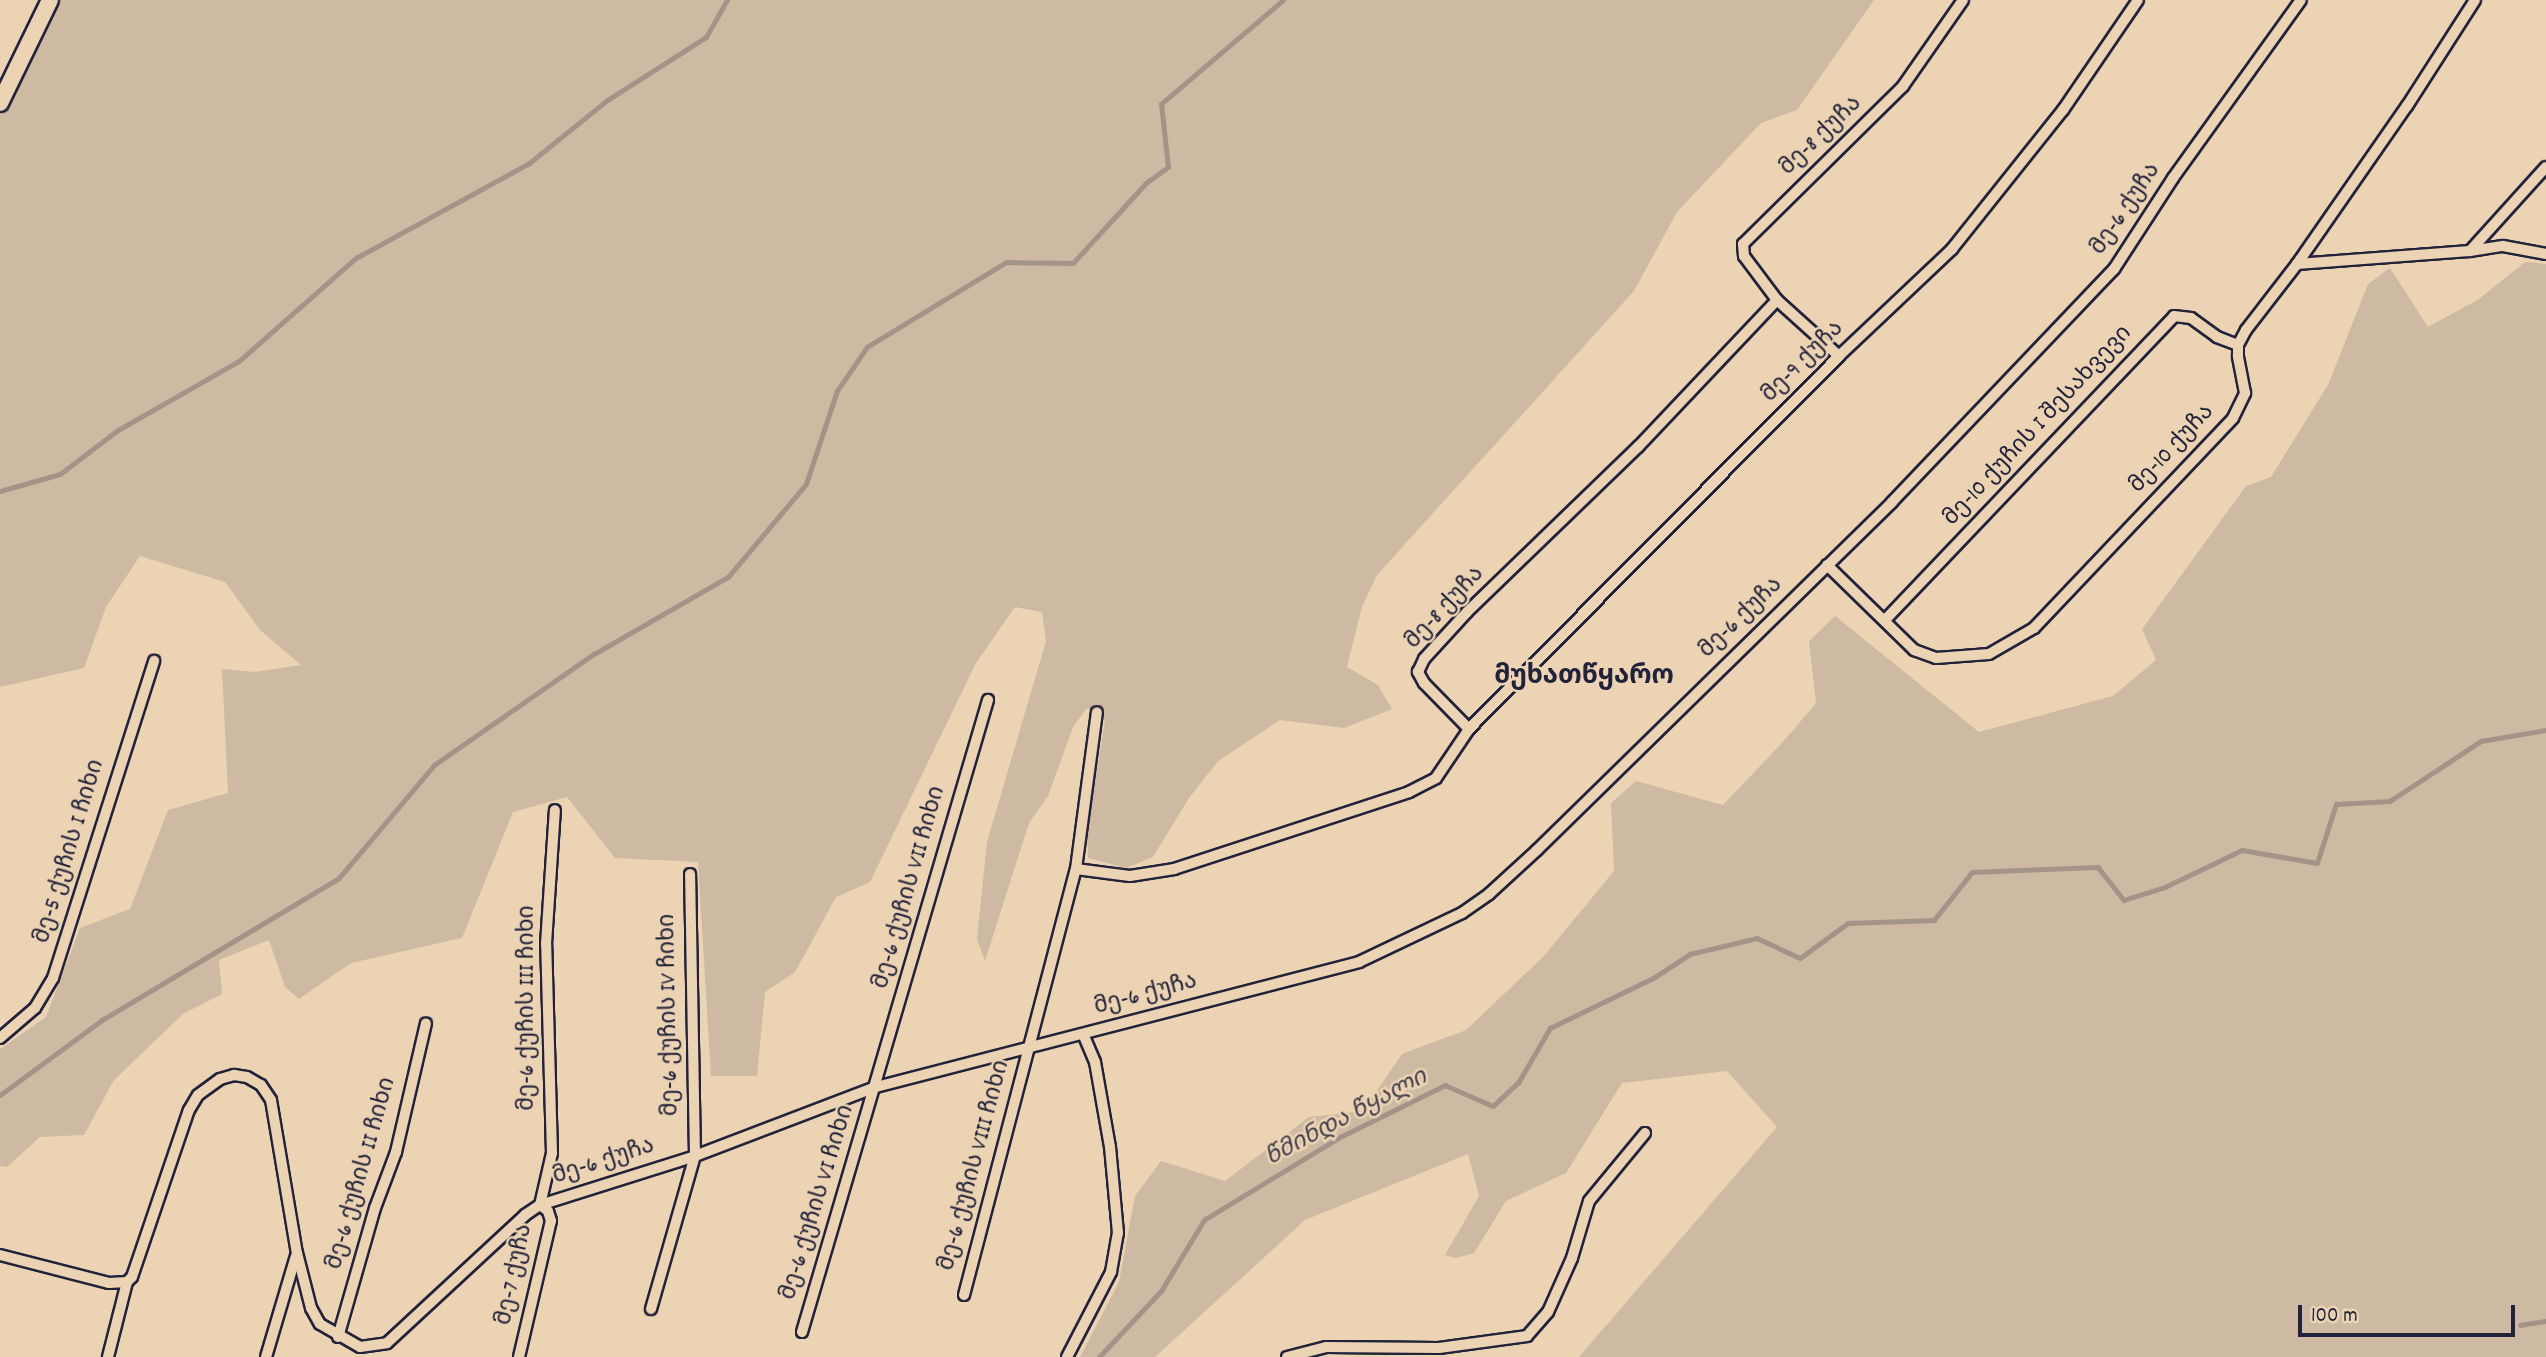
<!DOCTYPE html>
<meta charset="utf-8">
<style>
body{margin:0}
#map{position:relative;width:2546px;height:1357px;overflow:hidden;background:#ebd3b3;font-family:Dekko,"Noto Sans Georgian",sans-serif}
div>[style]{position:absolute}
.green>*{inset:0;background:#cebaa2}
.stream>*{height:4.5px;margin:-2.25px;padding:0 2.25px;transform-origin:2.25px;border-radius:2.25px;background:#a49488}
.roads{filter:drop-shadow(2px 0 #22223b) drop-shadow(-2px 0 #22223b) drop-shadow(0 2px #22223b) drop-shadow(0 -2px #22223b)}
.street>*{height:10px;margin:-5px;padding:0 5px;transform-origin:5px;border-radius:5px;background:#ebd3b3}
.secondary>*{height:16px;margin:-8px;padding:0 8px;transform-origin:8px;border-radius:8px;background:#ebd3b3}
span{translate:-50% -50%;white-space:nowrap;text-align:center;line-height:1.15;-webkit-text-stroke:5px #ebd3b3;paint-order:stroke}
.street-label{font-size:23px;color:#22223b}
.water-label{font-size:24px;color:#423e4e;font-style:italic}
.quarter-label{font-size:26px;color:#22223b;font-weight:700}
.scale{position:absolute;left:2298px;top:1305px;width:217px;height:32px;box-sizing:border-box;border:4px solid #22223b;border-top:0;padding-left:9px;font-size:21px;line-height:24px;white-space:nowrap;color:#22223b;-webkit-text-stroke:5px #ebd3b3;paint-order:stroke}
</style>
<div id="map">
<div class="green">
<div style="clip-path:polygon(56px 0,1874px 0,1797px 110px,1761px 123px,1677px 212px,1634px 291px,1377px 575px,1362px 607px,1347px 667px,1378px 685px,1392px 709px,1344px 728px,1280px 720px,1218px 761px,1189px 798px,1153px 857px,1126px 868px,1088px 858px,1087px 829px,1105px 721px,1087px 708px,1073px 727px,1048px 796px,1029px 823px,985px 961px,977px 939px,987px 842px,1046px 641px,1042px 612px,1015px 607px,976px 663px,870px 882px,836px 897px,795px 972px,765px 992px,757px 1076px,711px 1076px,698px 862px,615px 858px,567px 797px,513px 812px,462px 938px,351px 963px,299px 999px,285px 987px,269px 940px,219px 960px,222px 994px,183px 1014px,114px 1080px,84px 1135px,40px 1137px,7px 1167px,0 1166px,0 1049px,46px 1017px,80px 928px,130px 909px,168px 810px,228px 793px,222px 669px,255px 672px,301px 665px,260px 630px,225px 582px,140px 556px,106px 607px,84px 668px,0 687px,0 116px)"></div>
<div style="clip-path:polygon(2525px 262px,2546px 264px,2546px 1357px,1579px 1357px,1777px 1127px,1727px 1071px,1622px 1083px,1566px 1173px,1506px 1201px,1474px 1253px,1456px 1258px,1445px 1255px,1479px 1196px,1468px 1154px,1305px 1220px,1155px 1357px,1080px 1357px,1119px 1282px,1135px 1196px,1161px 1161px,1225px 1181px,1309px 1117px,1363px 1111px,1402px 1054px,1466px 1030px,1543px 957px,1614px 871px,1611px 803px,1636px 781px,1723px 805px,1782px 743px,1816px 703px,1809px 641px,1835px 616px,1979px 732px,2113px 696px,2156px 660px,2142px 629px,2246px 486px,2271px 477px,2328px 385px,2368px 284px,2390px 268px,2428px 327px,2479px 299px)"></div>
</div>
<div class="stream">
<div style="left:0;top:491px;width:62px;rotate:-15.8deg"></div>
<div style="left:60px;top:474px;width:73px;rotate:-37.2deg"></div>
<div style="left:118px;top:430px;width:139px;rotate:-29.7deg"></div>
<div style="left:239px;top:361px;width:156px;rotate:-41.4deg"></div>
<div style="left:356px;top:258px;width:196px;rotate:-28.7deg"></div>
<div style="left:528px;top:164px;width:100px;rotate:-38.9deg"></div>
<div style="left:606px;top:101px;width:119px;rotate:-32.6deg"></div>
<div style="left:706px;top:37px;width:43px;rotate:-60.4deg"></div>
<div style="left:0;top:1095px;width:127px;rotate:-36.3deg"></div>
<div style="left:102px;top:1020px;width:276px;rotate:-30.9deg"></div>
<div style="left:339px;top:878px;width:148px;rotate:-49.9deg"></div>
<div style="left:434px;top:765px;width:195px;rotate:-34.8deg"></div>
<div style="left:594px;top:654px;width:155px;rotate:-29.9deg"></div>
<div style="left:728px;top:577px;width:121px;rotate:-50deg"></div>
<div style="left:806px;top:484px;width:98px;rotate:-71.6deg"></div>
<div style="left:837px;top:391px;width:53px;rotate:-55.7deg"></div>
<div style="left:867px;top:347px;width:163px;rotate:-31.4deg"></div>
<div style="left:1006px;top:262px;width:67px;rotate:0.9deg"></div>
<div style="left:1073px;top:263px;width:108px;rotate:-47.6deg"></div>
<div style="left:1146px;top:183px;width:27px;rotate:-36deg"></div>
<div style="left:1168px;top:167px;width:63px;rotate:-96.3deg"></div>
<div style="left:1161px;top:104px;width:160px;rotate:-40.4deg"></div>
<div style="left:2520px;top:1325px;width:26px;rotate:-9deg"></div>
<div style="left:1099px;top:1357px;width:91px;rotate:-46.8deg"></div>
<div style="left:1161px;top:1291px;width:83px;rotate:-58.8deg"></div>
<div style="left:1204px;top:1220px;width:159px;rotate:-31.4deg"></div>
<div style="left:1340px;top:1137px;width:117px;rotate:-26.3deg"></div>
<div style="left:1445px;top:1085px;width:52px;rotate:23.6deg"></div>
<div style="left:1493px;top:1106px;width:34px;rotate:-43deg"></div>
<div style="left:1518px;top:1083px;width:64px;rotate:-59.8deg"></div>
<div style="left:1550px;top:1028px;width:117px;rotate:-25.9deg"></div>
<div style="left:1655px;top:977px;width:42px;rotate:-33.3deg"></div>
<div style="left:1690px;top:954px;width:69px;rotate:-13.4deg"></div>
<div style="left:1757px;top:938px;width:47px;rotate:24.9deg"></div>
<div style="left:1800px;top:958px;width:59px;rotate:-36.1deg"></div>
<div style="left:1848px;top:923px;width:86px;rotate:-2deg"></div>
<div style="left:1934px;top:920px;width:61px;rotate:-51.6deg"></div>
<div style="left:1972px;top:872px;width:126px;rotate:-2.3deg"></div>
<div style="left:2098px;top:867px;width:42px;rotate:51.8deg"></div>
<div style="left:2124px;top:900px;width:43px;rotate:-17.6deg"></div>
<div style="left:2165px;top:887px;width:85px;rotate:-25.7deg"></div>
<div style="left:2242px;top:850px;width:76px;rotate:9.8deg"></div>
<div style="left:2317px;top:863px;width:62px;rotate:-72.1deg"></div>
<div style="left:2336px;top:804px;width:54px;rotate:-3.2deg"></div>
<div style="left:2390px;top:801px;width:109px;rotate:-33.4deg"></div>
<div style="left:2481px;top:741px;width:66px;rotate:-9.6deg"></div>
</div>
<div class="roads">
<div class="street">
<div style="left:2470px;top:251px;width:33px;rotate:-9deg"></div>
<div style="left:2503px;top:246px;width:44px;rotate:10.5deg"></div>
<div style="left:2297px;top:264px;width:173px;rotate:-4.3deg"></div>
<div style="left:2470px;top:251px;width:113px;rotate:-47.9deg"></div>
<div style="left:1839px;top:356px;width:84px;rotate:-137.9deg"></div>
<div style="left:1777px;top:300px;width:55px;rotate:-126.9deg"></div>
<div style="left:1744px;top:256px;width:12px;rotate:-95deg"></div>
<div style="left:1743px;top:244px;width:225px;rotate:-44.6deg"></div>
<div style="left:1903px;top:86px;width:105px;rotate:-55.1deg"></div>
<div style="left:1827px;top:565px;width:122px;rotate:44.3deg"></div>
<div style="left:1914px;top:650px;width:23px;rotate:20deg"></div>
<div style="left:1936px;top:658px;width:53px;rotate:-4.3deg"></div>
<div style="left:1989px;top:654px;width:52px;rotate:-30deg"></div>
<div style="left:2034px;top:628px;width:289px;rotate:-46.5deg"></div>
<div style="left:2233px;top:418px;width:28px;rotate:-64deg"></div>
<div style="left:2245px;top:393px;width:38px;rotate:-101deg"></div>
<div style="left:2238px;top:356px;width:11px;rotate:-90deg"></div>
<div style="left:2238px;top:345px;width:17px;rotate:-62deg"></div>
<div style="left:2246px;top:330px;width:83px;rotate:-52.3deg"></div>
<div style="left:2297px;top:264px;width:193px;rotate:-55.2deg"></div>
<div style="left:2407px;top:106px;width:126px;rotate:-57.3deg"></div>
<div style="left:1885px;top:620px;width:419px;rotate:-46.4deg"></div>
<div style="left:2174px;top:316px;width:17px;rotate:7deg"></div>
<div style="left:2191px;top:318px;width:32px;rotate:36deg"></div>
<div style="left:2217px;top:337px;width:22px;rotate:21deg"></div>
<div style="left:1469px;top:729px;width:64px;rotate:-134.4deg"></div>
<div style="left:1424px;top:683px;width:13px;rotate:-119deg"></div>
<div style="left:1418px;top:672px;width:14px;rotate:-65deg"></div>
<div style="left:1424px;top:659px;width:64px;rotate:-47.5deg"></div>
<div style="left:1467px;top:612px;width:238px;rotate:-44deg"></div>
<div style="left:1638px;top:447px;width:202px;rotate:-46.6deg"></div>
<div style="left:1076px;top:869px;width:54px;rotate:7.4deg"></div>
<div style="left:1130px;top:876px;width:45px;rotate:-9deg"></div>
<div style="left:1174px;top:869px;width:247px;rotate:-18.1deg"></div>
<div style="left:1409px;top:792px;width:30px;rotate:-27deg"></div>
<div style="left:1436px;top:778px;width:59px;rotate:-56deg"></div>
<div style="left:1469px;top:729px;width:525px;rotate:-45.23deg"></div>
<div style="left:1839px;top:356px;width:156px;rotate:-43.4deg"></div>
<div style="left:1952px;top:249px;width:178px;rotate:-51.4deg"></div>
<div style="left:2063px;top:110px;width:133px;rotate:-55.7deg"></div>
<div style="left:0;top:1038px;width:46px;rotate:-40.6deg"></div>
<div style="left:35px;top:1008px;width:35px;rotate:-59deg"></div>
<div style="left:53px;top:978px;width:333px;rotate:-72.3deg"></div>
<div style="left:540px;top:1205px;width:53px;rotate:-77deg"></div>
<div style="left:552px;top:1153px;width:209px;rotate:-91.6deg"></div>
<div style="left:546px;top:944px;width:134px;rotate:-86.2deg"></div>
<div style="left:0;top:1255px;width:113px;rotate:14.4deg"></div>
<div style="left:109px;top:1283px;width:18px;rotate:-3deg"></div>
<div style="left:127px;top:1282px;width:7px;rotate:-45deg"></div>
<div style="left:132px;top:1277px;width:176px;rotate:-71.2deg"></div>
<div style="left:189px;top:1110px;width:17px;rotate:-59deg"></div>
<div style="left:198px;top:1095px;width:27px;rotate:-36deg"></div>
<div style="left:220px;top:1079px;width:15px;rotate:-16deg"></div>
<div style="left:234px;top:1075px;width:13px;rotate:9deg"></div>
<div style="left:247px;top:1077px;width:16px;rotate:30deg"></div>
<div style="left:261px;top:1085px;width:18px;rotate:56deg"></div>
<div style="left:271px;top:1100px;width:155px;rotate:80.4deg"></div>
<div style="left:297px;top:1253px;width:57px;rotate:75.7deg"></div>
<div style="left:311px;top:1308px;width:18px;rotate:61deg"></div>
<div style="left:320px;top:1324px;width:46px;rotate:29.9deg"></div>
<div style="left:360px;top:1347px;width:27px;rotate:-8deg"></div>
<div style="left:387px;top:1343px;width:188px;rotate:-42.8deg"></div>
<div style="left:525px;top:1215px;width:18px;rotate:-34deg"></div>
<div style="left:540px;top:1205px;width:163px;rotate:-17.5deg"></div>
<div style="left:695px;top:1156px;width:194px;rotate:-20.9deg"></div>
<div style="left:876px;top:1087px;width:499px;rotate:-14.5deg"></div>
<div style="left:1359px;top:962px;width:114px;rotate:-25.4deg"></div>
<div style="left:1462px;top:913px;width:33px;rotate:-35deg"></div>
<div style="left:1489px;top:894px;width:65px;rotate:-42.5deg"></div>
<div style="left:1537px;top:850px;width:497px;rotate:-44.4deg"></div>
<div style="left:1892px;top:502px;width:322px;rotate:-46.4deg"></div>
<div style="left:2114px;top:269px;width:108px;rotate:-57deg"></div>
<div style="left:2173px;top:178px;width:219px;rotate:-54.3deg"></div>
<div style="left:964px;top:1295px;width:440px;rotate:-75.3deg"></div>
<div style="left:1076px;top:869px;width:158px;rotate:-82.4deg"></div>
<div style="left:651px;top:1309px;width:159px;rotate:-74deg"></div>
<div style="left:695px;top:1156px;width:282px;rotate:-91deg"></div>
<div style="left:802px;top:1332px;width:659px;rotate:-73.6deg"></div>
<div style="left:338px;top:1337px;width:134px;rotate:-74deg"></div>
<div style="left:375px;top:1208px;width:60px;rotate:-69.4deg"></div>
<div style="left:396px;top:1152px;width:132px;rotate:-76.9deg"></div>
<div style="left:108px;top:1357px;width:77px;rotate:-75.8deg"></div>
<div style="left:266px;top:1357px;width:105px;rotate:-73.5deg"></div>
<div style="left:519px;top:1357px;width:140px;rotate:-76.8deg"></div>
<div style="left:551px;top:1221px;width:10px;rotate:-107deg"></div>
<div style="left:548px;top:1211px;width:10px;rotate:-143deg"></div>
<div style="left:1067px;top:1357px;width:96px;rotate:-62.6deg"></div>
<div style="left:1111px;top:1272px;width:40px;rotate:-80deg"></div>
<div style="left:1118px;top:1233px;width:86px;rotate:-95.3deg"></div>
<div style="left:1110px;top:1147px;width:86px;rotate:-100deg"></div>
<div style="left:1095px;top:1062px;width:30px;rotate:-113deg"></div>
<div style="left:1287px;top:1357px;width:40px;rotate:-14.4deg"></div>
<div style="left:1326px;top:1347px;width:113px;rotate:0.5deg"></div>
<div style="left:1439px;top:1348px;width:89px;rotate:-7.8deg"></div>
<div style="left:1527px;top:1336px;width:32px;rotate:-49deg"></div>
<div style="left:1548px;top:1312px;width:59px;rotate:-66deg"></div>
<div style="left:1572px;top:1258px;width:59px;rotate:-73.4deg"></div>
<div style="left:1589px;top:1201px;width:88px;rotate:-50.5deg"></div>
</div>
<div class="secondary">
<div style="left:0;top:103px;width:114px;rotate:-64.1deg"></div>
</div>
</div>
<div class="street-label">
<span style="left:1822px;top:137px;rotate:-44deg">მე-8 ქუჩა</span>
<span style="left:2127px;top:210px;rotate:-56deg">მე-6 ქუჩა</span>
<span style="left:1804px;top:363px;rotate:-45deg">მე-9 ქუჩა</span>
<span style="left:2039px;top:427px;rotate:-47deg">მე-10 ქუჩის I შესახვევი</span>
<span style="left:2173px;top:450px;rotate:-47deg">მე-10 ქუჩა</span>
<span style="left:1446px;top:609px;rotate:-47deg">მე-8 ქუჩა</span>
<span style="left:1742px;top:619px;rotate:-44deg">მე-6 ქუჩა</span>
<span style="left:71px;top:852px;rotate:-73deg">მე-5 ქუჩის I ჩიხი</span>
<span style="left:911px;top:888px;rotate:-74deg">მე-6 ქუჩის VII ჩიხი</span>
<span style="left:1146px;top:996px;rotate:-15deg">მე-6 ქუჩა</span>
<span style="left:529px;top:1008px;rotate:-90deg">მე-6 ქუჩის III ჩიხი</span>
<span style="left:671px;top:1015px;rotate:-91deg">მე-6 ქუჩის IV ჩიხი</span>
<span style="left:604px;top:1163px;rotate:-18deg">მე-6 ქუჩა</span>
<span style="left:976px;top:1166px;rotate:-75deg">მე-6 ქუჩის VIII ჩიხი</span>
<span style="left:363px;top:1174px;rotate:-74deg">მე-6 ქუჩის II ჩიხი</span>
<span style="left:819px;top:1203px;rotate:-73deg">მე-6 ქუჩის VI ჩიხი</span>
<span style="left:516px;top:1275px;rotate:-78deg">მე-7 ქუჩა</span>
</div>
<div class="water-label">
<span style="left:1347px;top:1119px;rotate:-28deg">წმინდა წყალი</span>
</div>
<div class="quarter-label">
<span style="left:1584px;top:678px">მუხათწყარო</span>
</div>
<div class="scale">100 m</div>
</div>
